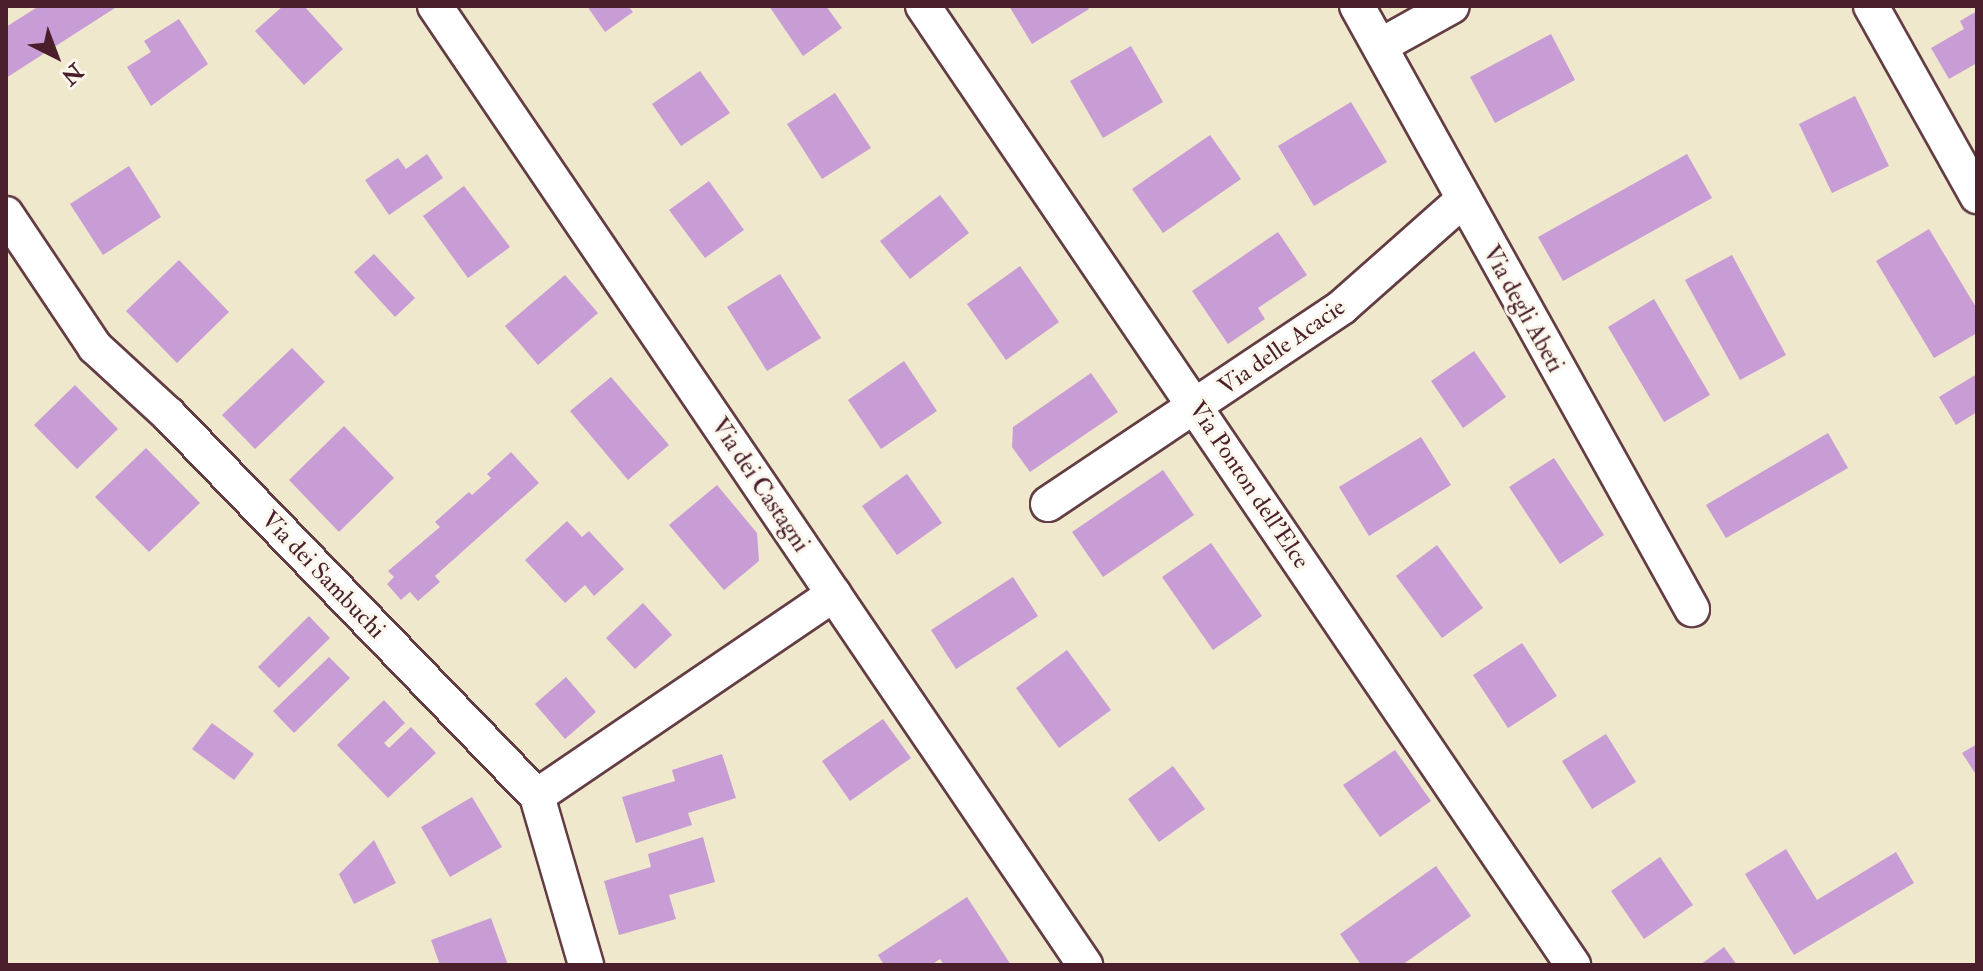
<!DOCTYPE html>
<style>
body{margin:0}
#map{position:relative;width:1983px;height:971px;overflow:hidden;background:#efe8cc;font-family:"IM FELL Double Pica",serif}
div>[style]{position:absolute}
.building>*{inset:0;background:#c89cd4}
.roads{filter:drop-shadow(2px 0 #633d43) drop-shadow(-2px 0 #633d43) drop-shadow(0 2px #633d43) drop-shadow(0 -2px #633d43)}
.minor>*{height:34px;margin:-17px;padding:0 17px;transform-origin:17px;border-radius:17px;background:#fff}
span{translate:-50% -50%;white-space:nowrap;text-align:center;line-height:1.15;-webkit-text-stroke:6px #fbf7ec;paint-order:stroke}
.street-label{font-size:24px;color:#4a1f2b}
.frame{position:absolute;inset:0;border:8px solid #4a1f2b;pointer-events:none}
.north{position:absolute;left:16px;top:16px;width:80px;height:80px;-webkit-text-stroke:6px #fbf7ec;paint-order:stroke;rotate:138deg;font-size:22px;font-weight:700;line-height:32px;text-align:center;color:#4a1f2b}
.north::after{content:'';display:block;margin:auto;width:28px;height:36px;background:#4a1f2b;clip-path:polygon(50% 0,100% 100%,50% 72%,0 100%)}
</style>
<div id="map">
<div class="building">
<div style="clip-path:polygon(39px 6px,118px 6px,6px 78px,6px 27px)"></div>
<div style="clip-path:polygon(283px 6px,304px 6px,343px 49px,304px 85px,255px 31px)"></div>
<div style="clip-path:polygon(587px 6px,628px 6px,633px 12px,605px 32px)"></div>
<div style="clip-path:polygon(769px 6px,826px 6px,842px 28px,803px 56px)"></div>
<div style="clip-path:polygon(1009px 6px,1087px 6px,1089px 9px,1032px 44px)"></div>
<div style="clip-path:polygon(1977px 11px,1977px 63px,1949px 79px,1931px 48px,1964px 29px,1960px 21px)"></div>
<div style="clip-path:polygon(179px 19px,208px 64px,151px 106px,127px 67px,151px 52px,144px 41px)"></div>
<div style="clip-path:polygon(1551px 34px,1575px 80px,1495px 123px,1470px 77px)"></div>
<div style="clip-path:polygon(1131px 46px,1163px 102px,1103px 138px,1070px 81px)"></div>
<div style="clip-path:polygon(700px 71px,730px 113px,681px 146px,652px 104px)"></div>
<div style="clip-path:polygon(835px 93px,871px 148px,822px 179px,787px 124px)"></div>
<div style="clip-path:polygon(1855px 96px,1889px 166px,1832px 193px,1799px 124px)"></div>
<div style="clip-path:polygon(1351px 102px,1387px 162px,1314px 206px,1278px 146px)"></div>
<div style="clip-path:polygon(1210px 135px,1241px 179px,1163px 233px,1132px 189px)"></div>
<div style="clip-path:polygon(427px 154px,443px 178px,389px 215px,365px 180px,398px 158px,406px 169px)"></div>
<div style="clip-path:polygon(1687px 154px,1712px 198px,1563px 281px,1538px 237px)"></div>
<div style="clip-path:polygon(129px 166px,161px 217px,103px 255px,70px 204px)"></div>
<div style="clip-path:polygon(709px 181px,744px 230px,705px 258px,669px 210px)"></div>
<div style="clip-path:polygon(464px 186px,510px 247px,468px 278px,423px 216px)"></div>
<div style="clip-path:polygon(940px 195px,969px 233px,910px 279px,880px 241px)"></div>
<div style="clip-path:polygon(1929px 229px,1977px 309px,1977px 333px,1934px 358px,1876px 261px)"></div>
<div style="clip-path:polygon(1278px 232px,1307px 275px,1258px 308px,1265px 319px,1228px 344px,1192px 291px)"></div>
<div style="clip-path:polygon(374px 254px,415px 298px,395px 317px,354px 272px)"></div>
<div style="clip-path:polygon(1732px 255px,1786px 355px,1740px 380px,1685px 280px)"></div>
<div style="clip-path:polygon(179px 260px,229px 312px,177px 363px,126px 311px)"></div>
<div style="clip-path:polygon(1020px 266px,1059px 322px,1006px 360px,967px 304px)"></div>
<div style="clip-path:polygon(780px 274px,821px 338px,767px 371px,727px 307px)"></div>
<div style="clip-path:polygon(565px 275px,598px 313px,538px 365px,505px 326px)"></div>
<div style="clip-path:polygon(1654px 299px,1710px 395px,1664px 422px,1608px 327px)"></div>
<div style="clip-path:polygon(292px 348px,325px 382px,255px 449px,222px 415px)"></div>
<div style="clip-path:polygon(1474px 351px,1506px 397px,1463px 428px,1431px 381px)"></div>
<div style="clip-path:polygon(904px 361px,937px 411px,881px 449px,848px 400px)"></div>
<div style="clip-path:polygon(1091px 373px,1118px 412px,1030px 472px,1012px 447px,1013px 427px)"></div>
<div style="clip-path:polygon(1977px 374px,1977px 412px,1956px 425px,1939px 397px)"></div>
<div style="clip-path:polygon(611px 377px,669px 445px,628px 480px,570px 411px)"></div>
<div style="clip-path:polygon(75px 385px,118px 429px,77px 469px,34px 425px)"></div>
<div style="clip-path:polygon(344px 426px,394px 478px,339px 532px,289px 480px)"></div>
<div style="clip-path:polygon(1828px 433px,1848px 468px,1726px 538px,1706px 505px)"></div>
<div style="clip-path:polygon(1421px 437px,1451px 485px,1369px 536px,1339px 487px)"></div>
<div style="clip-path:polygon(146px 448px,200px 503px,149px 552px,95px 497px)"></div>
<div style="clip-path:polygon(511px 452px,539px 483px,435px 576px,440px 582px,418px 601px,410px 592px,401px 600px,387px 584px,394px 577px,388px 571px,440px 527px,435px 522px,469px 492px,472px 495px,491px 478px,487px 474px)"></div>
<div style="clip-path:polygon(1554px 458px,1604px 535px,1560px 564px,1509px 487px)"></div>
<div style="clip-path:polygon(1163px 470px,1194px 515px,1103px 577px,1072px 532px)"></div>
<div style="clip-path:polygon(907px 474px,942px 523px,897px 555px,862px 506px)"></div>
<div style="clip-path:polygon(717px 485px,757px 533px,759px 561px,724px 590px,669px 525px)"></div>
<div style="clip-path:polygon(567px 521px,582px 537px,589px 531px,624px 569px,594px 596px,585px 585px,565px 603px,525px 560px)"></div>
<div style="clip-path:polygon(1211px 543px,1262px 616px,1213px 650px,1162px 577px)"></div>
<div style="clip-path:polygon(1437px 545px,1483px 608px,1442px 638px,1396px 576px)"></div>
<div style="clip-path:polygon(1013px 577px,1038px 616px,956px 669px,931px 630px)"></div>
<div style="clip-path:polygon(643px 603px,672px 635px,635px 669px,606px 638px)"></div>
<div style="clip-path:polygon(309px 616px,330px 638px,279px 688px,258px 667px)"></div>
<div style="clip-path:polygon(1522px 643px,1557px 696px,1508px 728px,1473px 675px)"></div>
<div style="clip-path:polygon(1067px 650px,1111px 710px,1059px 748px,1016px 688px)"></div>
<div style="clip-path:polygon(329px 657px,350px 678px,294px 733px,273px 711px)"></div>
<div style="clip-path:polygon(566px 677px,596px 712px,565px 739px,535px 704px)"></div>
<div style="clip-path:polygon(384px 700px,405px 723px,384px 743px,389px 748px,411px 727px,436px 753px,388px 798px,337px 745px)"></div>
<div style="clip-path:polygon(883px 719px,911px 758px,850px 801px,822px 761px)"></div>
<div style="clip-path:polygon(212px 723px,254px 754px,234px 780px,192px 749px)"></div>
<div style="clip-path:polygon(1606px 734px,1636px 782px,1592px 809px,1562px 761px)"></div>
<div style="clip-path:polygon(1977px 744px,1977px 776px,1962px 753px)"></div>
<div style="clip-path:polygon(1395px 750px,1431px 801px,1380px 837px,1343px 785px)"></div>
<div style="clip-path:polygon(722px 754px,736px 798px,688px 813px,692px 825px,636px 843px,622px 797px,675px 781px,672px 770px)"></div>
<div style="clip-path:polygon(1173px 766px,1205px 809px,1159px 842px,1128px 799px)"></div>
<div style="clip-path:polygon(472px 797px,502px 847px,450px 877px,421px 827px)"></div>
<div style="clip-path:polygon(703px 837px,715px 882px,669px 895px,676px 919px,619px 935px,604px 881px,651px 867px,648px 854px)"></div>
<div style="clip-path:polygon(374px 840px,396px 883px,354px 904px,339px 874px)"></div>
<div style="clip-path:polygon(1786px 849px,1817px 900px,1896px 852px,1914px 883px,1794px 955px,1745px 874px)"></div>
<div style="clip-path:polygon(1660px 857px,1693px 905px,1644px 939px,1611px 891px)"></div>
<div style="clip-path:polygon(1436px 866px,1471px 916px,1402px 965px,1361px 965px,1340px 934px)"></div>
<div style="clip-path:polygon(967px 897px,1011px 965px,944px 965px,940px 959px,931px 965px,884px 965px,878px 955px)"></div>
<div style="clip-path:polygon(491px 918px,508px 965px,440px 965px,431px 940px)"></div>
<div style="clip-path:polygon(1724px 947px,1737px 965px,1700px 965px)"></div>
</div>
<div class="roads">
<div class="minor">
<div style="left:435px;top:6px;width:1159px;rotate:55.87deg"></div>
<div style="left:923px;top:6px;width:1159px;rotate:55.87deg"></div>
<div style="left:1357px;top:6px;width:690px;rotate:60.95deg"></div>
<div style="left:1871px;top:6px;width:218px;rotate:60.8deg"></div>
<div style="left:1380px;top:46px;width:82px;rotate:-29.1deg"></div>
<div style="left:6px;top:214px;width:160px;rotate:56.2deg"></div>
<div style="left:95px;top:347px;width:100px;rotate:42.6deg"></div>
<div style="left:169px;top:415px;width:530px;rotate:45.99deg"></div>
<div style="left:537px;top:796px;width:176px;rotate:73.8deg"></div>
<div style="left:1048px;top:504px;width:354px;rotate:-33.8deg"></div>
<div style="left:1342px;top:307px;width:160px;rotate:-41.5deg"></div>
<div style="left:537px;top:796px;width:359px;rotate:-34.2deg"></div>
</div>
</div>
<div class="street-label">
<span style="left:1523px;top:309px;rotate:61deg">Via degli Abeti</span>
<span style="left:1282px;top:347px;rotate:-35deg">Via delle Acacie</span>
<span style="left:760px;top:485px;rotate:56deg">Via dei Castagni</span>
<span style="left:1249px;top:485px;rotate:56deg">Via Ponton dell'Elce</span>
<span style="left:323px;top:575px;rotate:46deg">Via dei Sambuchi</span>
</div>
<div class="frame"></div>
<div class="north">N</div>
</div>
